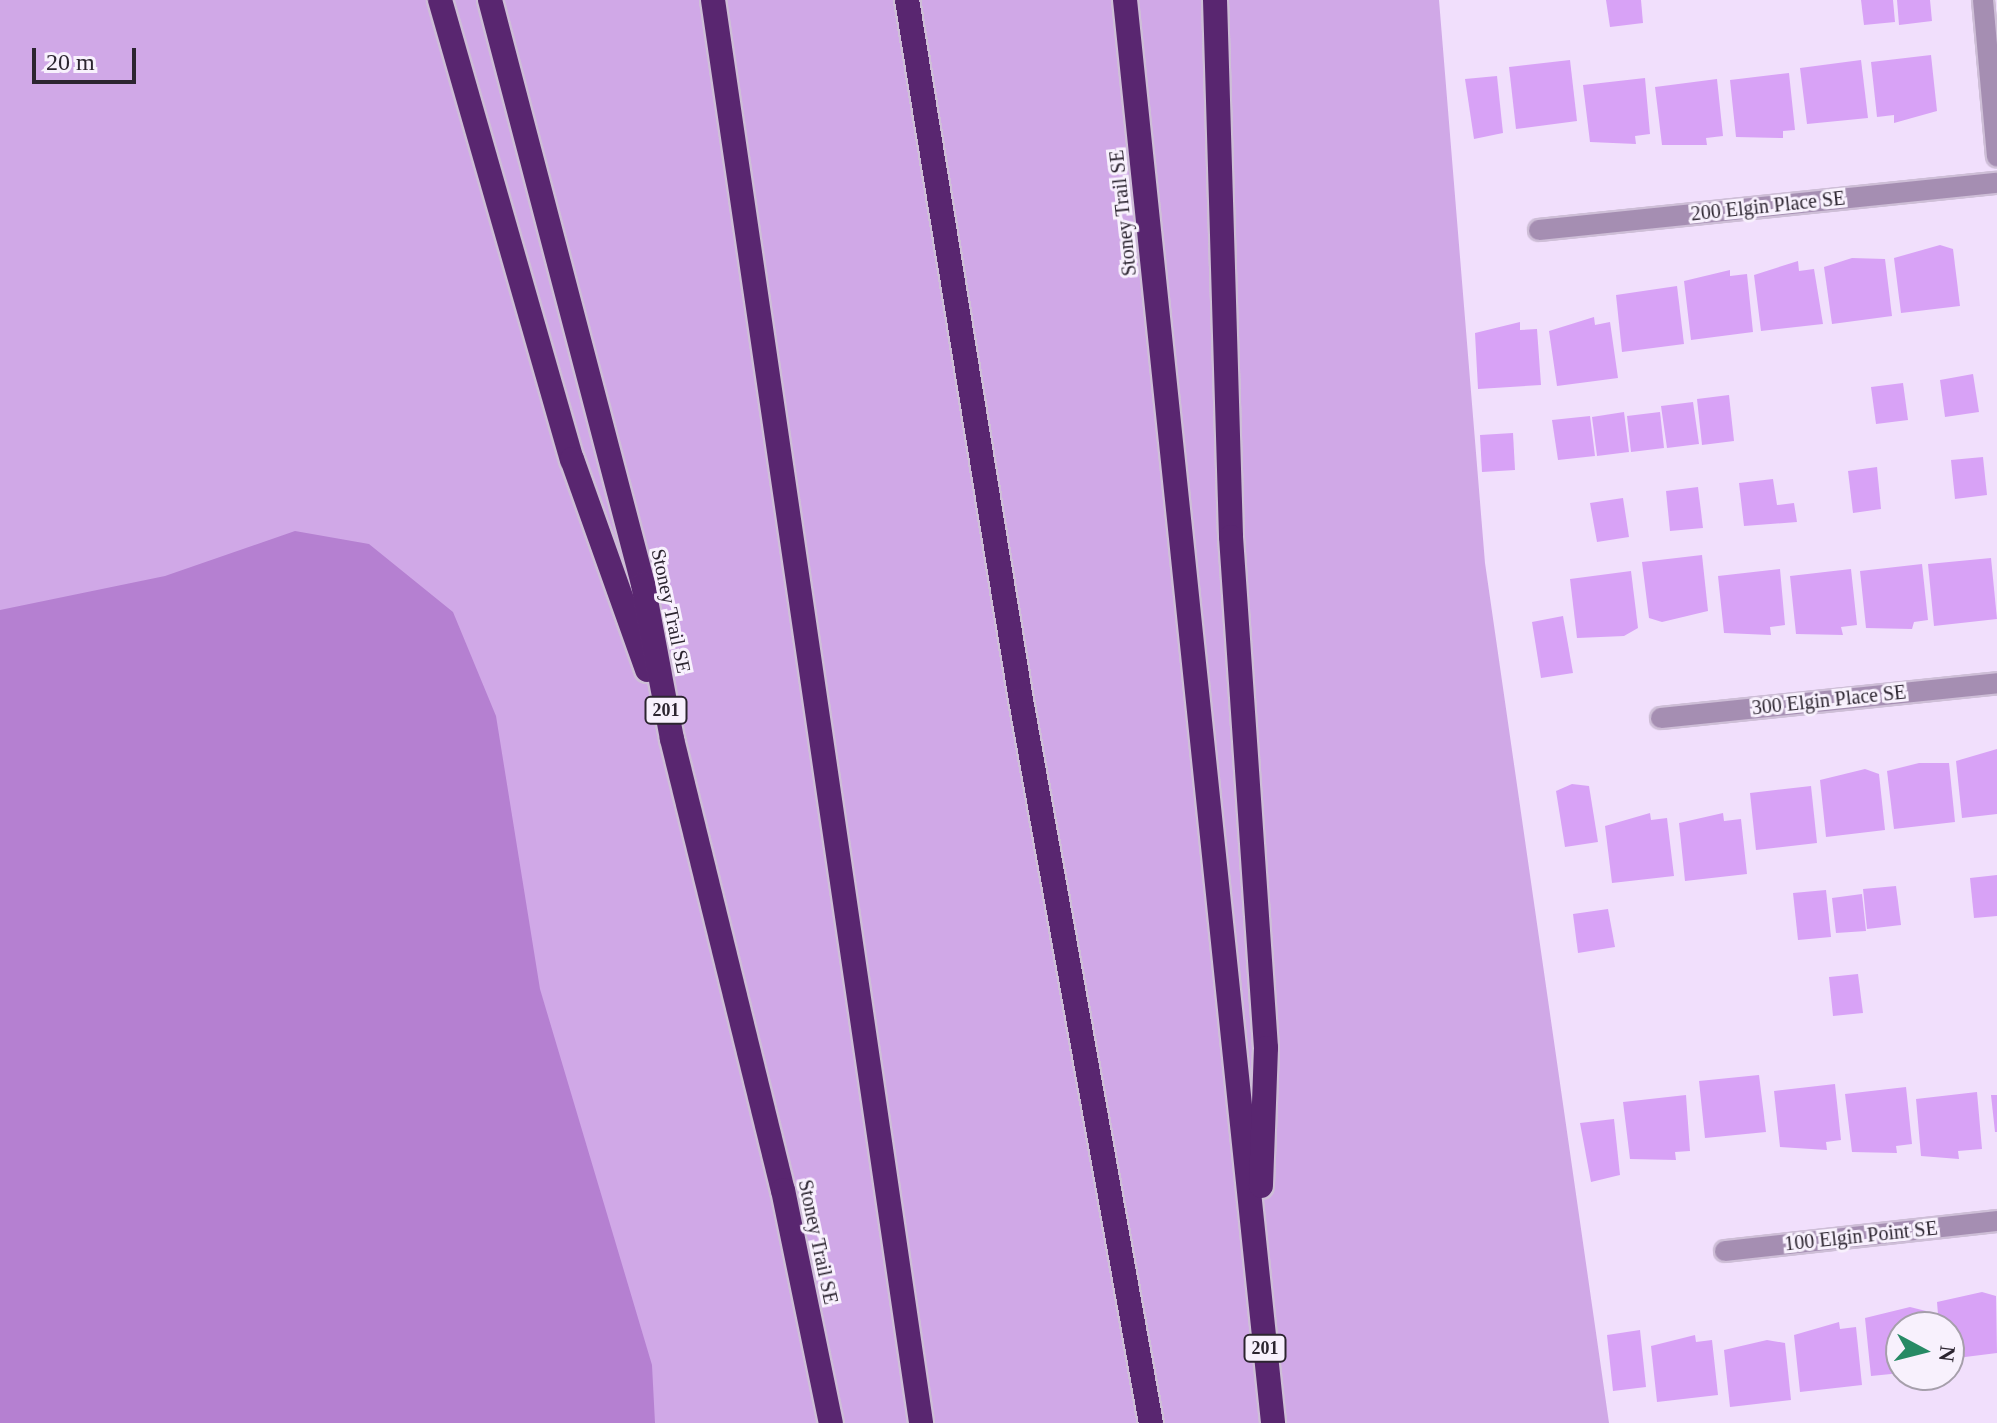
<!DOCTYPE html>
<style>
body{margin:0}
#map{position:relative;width:1997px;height:1423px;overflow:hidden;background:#f1dffc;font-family:"Times New Roman",serif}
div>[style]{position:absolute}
.green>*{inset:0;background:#d0a8e7}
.water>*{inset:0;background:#b580d1}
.building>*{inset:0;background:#d8a2f6}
.roads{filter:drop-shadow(2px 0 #cebed7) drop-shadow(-2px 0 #cebed7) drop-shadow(0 2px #cebed7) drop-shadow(0 -2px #cebed7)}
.minor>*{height:20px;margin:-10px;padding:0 10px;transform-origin:10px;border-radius:10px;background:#a58eb2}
.motorway>*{height:24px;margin:-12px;padding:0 12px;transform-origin:12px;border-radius:12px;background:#592670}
span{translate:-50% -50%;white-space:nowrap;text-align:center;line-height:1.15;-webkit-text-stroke:6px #f8f1fd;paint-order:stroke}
.shield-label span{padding:2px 6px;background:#f8f1fd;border:2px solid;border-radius:6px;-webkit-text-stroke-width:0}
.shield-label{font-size:18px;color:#2c2530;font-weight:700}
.street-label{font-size:20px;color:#2c2530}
.north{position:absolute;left:1885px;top:1311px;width:80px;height:80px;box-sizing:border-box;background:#f8f1fd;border:2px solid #a69fab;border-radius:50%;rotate:97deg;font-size:22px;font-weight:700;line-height:32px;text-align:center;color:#2c2530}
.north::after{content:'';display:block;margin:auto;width:28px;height:36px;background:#278a65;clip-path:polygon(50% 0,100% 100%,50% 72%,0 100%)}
.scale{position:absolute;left:32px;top:48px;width:104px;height:36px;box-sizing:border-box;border:4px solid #2c2530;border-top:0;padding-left:10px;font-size:24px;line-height:28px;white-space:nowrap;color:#2c2530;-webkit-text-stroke:6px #f8f1fd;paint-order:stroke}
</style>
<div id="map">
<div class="green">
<div style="clip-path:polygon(0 0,1439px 0,1485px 563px,1609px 1423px,0 1423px)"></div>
</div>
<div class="water">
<div style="clip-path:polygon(295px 531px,369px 544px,453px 612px,496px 716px,540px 989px,652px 1365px,655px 1423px,0 1423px,0 610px,165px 576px)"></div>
</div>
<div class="building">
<div style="clip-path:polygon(1606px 0,1641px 0,1643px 23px,1610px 27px)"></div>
<div style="clip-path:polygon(1861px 0,1893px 0,1895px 22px,1864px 25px)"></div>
<div style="clip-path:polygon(1897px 0,1930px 0,1932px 21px,1899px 25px)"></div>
<div style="clip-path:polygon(1931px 55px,1937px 111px,1894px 123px,1894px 115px,1877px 117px,1871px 62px)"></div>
<div style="clip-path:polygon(1570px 60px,1577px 121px,1516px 129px,1509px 67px)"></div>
<div style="clip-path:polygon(1861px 60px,1868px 118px,1807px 124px,1800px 68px)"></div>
<div style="clip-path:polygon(1789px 73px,1795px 130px,1783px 131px,1783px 138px,1736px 137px,1730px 80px)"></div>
<div style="clip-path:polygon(1497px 76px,1503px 133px,1474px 139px,1465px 79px)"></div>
<div style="clip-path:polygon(1645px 78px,1650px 134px,1635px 136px,1636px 144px,1590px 142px,1583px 85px)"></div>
<div style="clip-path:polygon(1717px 79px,1723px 136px,1706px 138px,1707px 145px,1662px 145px,1655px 87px)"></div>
<div style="clip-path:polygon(1940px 245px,1953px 249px,1960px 306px,1901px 313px,1894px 258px)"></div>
<div style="clip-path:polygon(1852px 258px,1885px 259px,1892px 316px,1832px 324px,1824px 267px)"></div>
<div style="clip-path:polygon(1798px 261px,1799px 271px,1814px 269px,1823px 324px,1761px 331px,1754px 275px)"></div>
<div style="clip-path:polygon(1730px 270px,1730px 276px,1747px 274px,1753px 332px,1691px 340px,1684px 281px)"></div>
<div style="clip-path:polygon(1677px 286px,1684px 344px,1622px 352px,1616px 295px)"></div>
<div style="clip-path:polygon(1594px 317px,1595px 325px,1610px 322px,1618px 378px,1557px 386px,1549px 331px)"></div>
<div style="clip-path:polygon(1520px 322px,1520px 330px,1537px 329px,1541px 385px,1478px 389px,1475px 333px)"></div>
<div style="clip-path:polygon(1973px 374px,1979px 412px,1945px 417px,1940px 380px)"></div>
<div style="clip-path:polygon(1903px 383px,1908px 420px,1876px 424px,1871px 387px)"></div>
<div style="clip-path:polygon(1729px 395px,1734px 441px,1702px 445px,1697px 399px)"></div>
<div style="clip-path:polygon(1693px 402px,1699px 444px,1667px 448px,1661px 406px)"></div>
<div style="clip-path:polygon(1624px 412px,1629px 452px,1597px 456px,1592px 417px)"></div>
<div style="clip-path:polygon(1660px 412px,1664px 448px,1631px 452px,1627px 416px)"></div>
<div style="clip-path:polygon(1590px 416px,1595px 456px,1558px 460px,1552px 420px)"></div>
<div style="clip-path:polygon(1513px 433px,1515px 470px,1482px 472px,1480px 435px)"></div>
<div style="clip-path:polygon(1983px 457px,1987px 495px,1955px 499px,1951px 460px)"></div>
<div style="clip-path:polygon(1877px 467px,1881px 509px,1853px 513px,1848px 471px)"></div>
<div style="clip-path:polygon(1773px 479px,1777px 505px,1794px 503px,1797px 522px,1744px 526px,1739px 483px)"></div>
<div style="clip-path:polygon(1698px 487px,1703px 528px,1670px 531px,1666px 491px)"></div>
<div style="clip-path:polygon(1623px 498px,1629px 537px,1597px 542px,1590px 503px)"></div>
<div style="clip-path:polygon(1702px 555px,1708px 611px,1662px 622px,1649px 618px,1642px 562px)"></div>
<div style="clip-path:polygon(1991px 558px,1997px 619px,1934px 626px,1928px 564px)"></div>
<div style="clip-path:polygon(1922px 564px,1928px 620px,1914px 622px,1912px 629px,1866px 628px,1860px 571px)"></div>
<div style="clip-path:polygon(1780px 569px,1785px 625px,1770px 627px,1771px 635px,1724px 633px,1718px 576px)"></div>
<div style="clip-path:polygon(1851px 569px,1857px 625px,1841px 627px,1843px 635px,1796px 634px,1790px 576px)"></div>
<div style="clip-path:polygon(1631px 571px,1638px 628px,1624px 636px,1577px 638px,1570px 579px)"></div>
<div style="clip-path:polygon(1563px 616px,1573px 673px,1541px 678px,1532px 622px)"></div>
<div style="clip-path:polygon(1997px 749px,1997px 814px,1962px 818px,1956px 761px)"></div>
<div style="clip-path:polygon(1919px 763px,1949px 763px,1955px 822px,1894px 829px,1887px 771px)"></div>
<div style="clip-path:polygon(1865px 769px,1879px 774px,1885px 830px,1826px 837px,1820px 780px)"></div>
<div style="clip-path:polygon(1572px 784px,1589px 786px,1598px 842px,1565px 847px,1556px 791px)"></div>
<div style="clip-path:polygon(1811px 786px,1817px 843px,1756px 850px,1750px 793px)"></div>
<div style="clip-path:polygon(1650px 813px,1651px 820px,1667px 818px,1674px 876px,1612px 883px,1605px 826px)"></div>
<div style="clip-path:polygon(1723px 813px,1724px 821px,1741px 819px,1747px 874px,1685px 881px,1679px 823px)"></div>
<div style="clip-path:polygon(1997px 875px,1997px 916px,1974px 918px,1970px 878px)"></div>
<div style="clip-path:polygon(1896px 886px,1901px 925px,1867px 929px,1863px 889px)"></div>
<div style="clip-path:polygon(1826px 890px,1831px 937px,1798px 940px,1793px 893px)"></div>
<div style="clip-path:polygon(1862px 894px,1866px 931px,1836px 933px,1832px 898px)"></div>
<div style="clip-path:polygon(1608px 909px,1615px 947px,1578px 953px,1573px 914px)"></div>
<div style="clip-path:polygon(1858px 974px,1863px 1013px,1833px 1016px,1829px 977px)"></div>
<div style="clip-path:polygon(1759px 1075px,1766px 1132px,1705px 1138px,1699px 1081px)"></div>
<div style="clip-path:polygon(1835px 1084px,1841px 1140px,1826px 1142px,1827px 1150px,1780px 1147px,1774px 1091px)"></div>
<div style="clip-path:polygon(1906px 1087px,1912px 1144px,1896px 1146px,1897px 1153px,1852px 1152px,1845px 1094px)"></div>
<div style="clip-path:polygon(1977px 1092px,1982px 1149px,1958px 1151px,1959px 1159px,1921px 1156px,1916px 1099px)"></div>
<div style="clip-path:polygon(1686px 1095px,1690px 1151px,1675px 1152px,1676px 1160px,1630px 1159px,1623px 1102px)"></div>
<div style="clip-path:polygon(1991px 1095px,1997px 1095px,1997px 1132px,1995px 1132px)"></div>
<div style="clip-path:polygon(1614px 1119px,1620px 1175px,1591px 1182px,1580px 1123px)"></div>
<div style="clip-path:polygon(1982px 1292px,1996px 1296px,1997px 1353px,1949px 1359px,1949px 1327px,1939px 1327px,1937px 1302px)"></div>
<div style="clip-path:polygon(1910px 1307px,1926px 1311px,1928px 1327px,1901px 1327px,1901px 1373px,1871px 1376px,1865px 1318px)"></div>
<div style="clip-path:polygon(1839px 1322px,1840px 1329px,1856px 1327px,1862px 1385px,1800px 1392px,1794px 1335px)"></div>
<div style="clip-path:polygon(1640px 1330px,1646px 1387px,1613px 1391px,1607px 1335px)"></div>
<div style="clip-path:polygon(1695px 1335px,1696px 1342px,1712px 1340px,1718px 1395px,1657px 1402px,1651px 1346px)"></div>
<div style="clip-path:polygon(1767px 1340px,1785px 1343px,1791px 1400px,1730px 1407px,1724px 1350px)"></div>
</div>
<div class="roads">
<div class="minor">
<div style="left:1983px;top:0;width:157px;rotate:84.9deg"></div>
<div style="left:1539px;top:230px;width:460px;rotate:-5.9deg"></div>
<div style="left:1661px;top:718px;width:338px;rotate:-5.9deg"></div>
<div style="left:1725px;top:1251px;width:274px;rotate:-6.3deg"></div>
</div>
<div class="motorway">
<div style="left:440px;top:0;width:478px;rotate:74deg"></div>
<div style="left:572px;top:459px;width:224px;rotate:70.4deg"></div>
<div style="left:490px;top:0;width:604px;rotate:75.32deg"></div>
<div style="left:643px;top:584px;width:158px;rotate:79.4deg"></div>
<div style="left:672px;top:739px;width:464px;rotate:76.2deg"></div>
<div style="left:783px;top:1190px;width:238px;rotate:78.4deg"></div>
<div style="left:713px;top:0;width:1438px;rotate:81.68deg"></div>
<div style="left:907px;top:0;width:709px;rotate:80.75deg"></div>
<div style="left:1021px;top:700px;width:735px;rotate:79.81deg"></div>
<div style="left:1125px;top:0;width:1431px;rotate:84.06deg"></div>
<div style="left:1215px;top:0;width:537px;rotate:88.29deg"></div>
<div style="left:1231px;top:537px;width:512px;rotate:86.08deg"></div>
<div style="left:1266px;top:1048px;width:138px;rotate:92.1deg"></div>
</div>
</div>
<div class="shield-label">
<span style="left:666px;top:710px">201</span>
<span style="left:1265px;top:1348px">201</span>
</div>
<div class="street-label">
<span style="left:1768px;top:206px;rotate:-6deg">200 Elgin Place SE</span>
<span style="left:1123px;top:213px;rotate:-96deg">Stoney Trail SE</span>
<span style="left:671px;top:611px;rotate:78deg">Stoney Trail SE</span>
<span style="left:1829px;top:700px;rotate:-6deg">300 Elgin Place SE</span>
<span style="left:1861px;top:1236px;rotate:-6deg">100 Elgin Point SE</span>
<span style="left:818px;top:1242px;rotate:78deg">Stoney Trail SE</span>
</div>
<div class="north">N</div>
<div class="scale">20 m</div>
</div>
